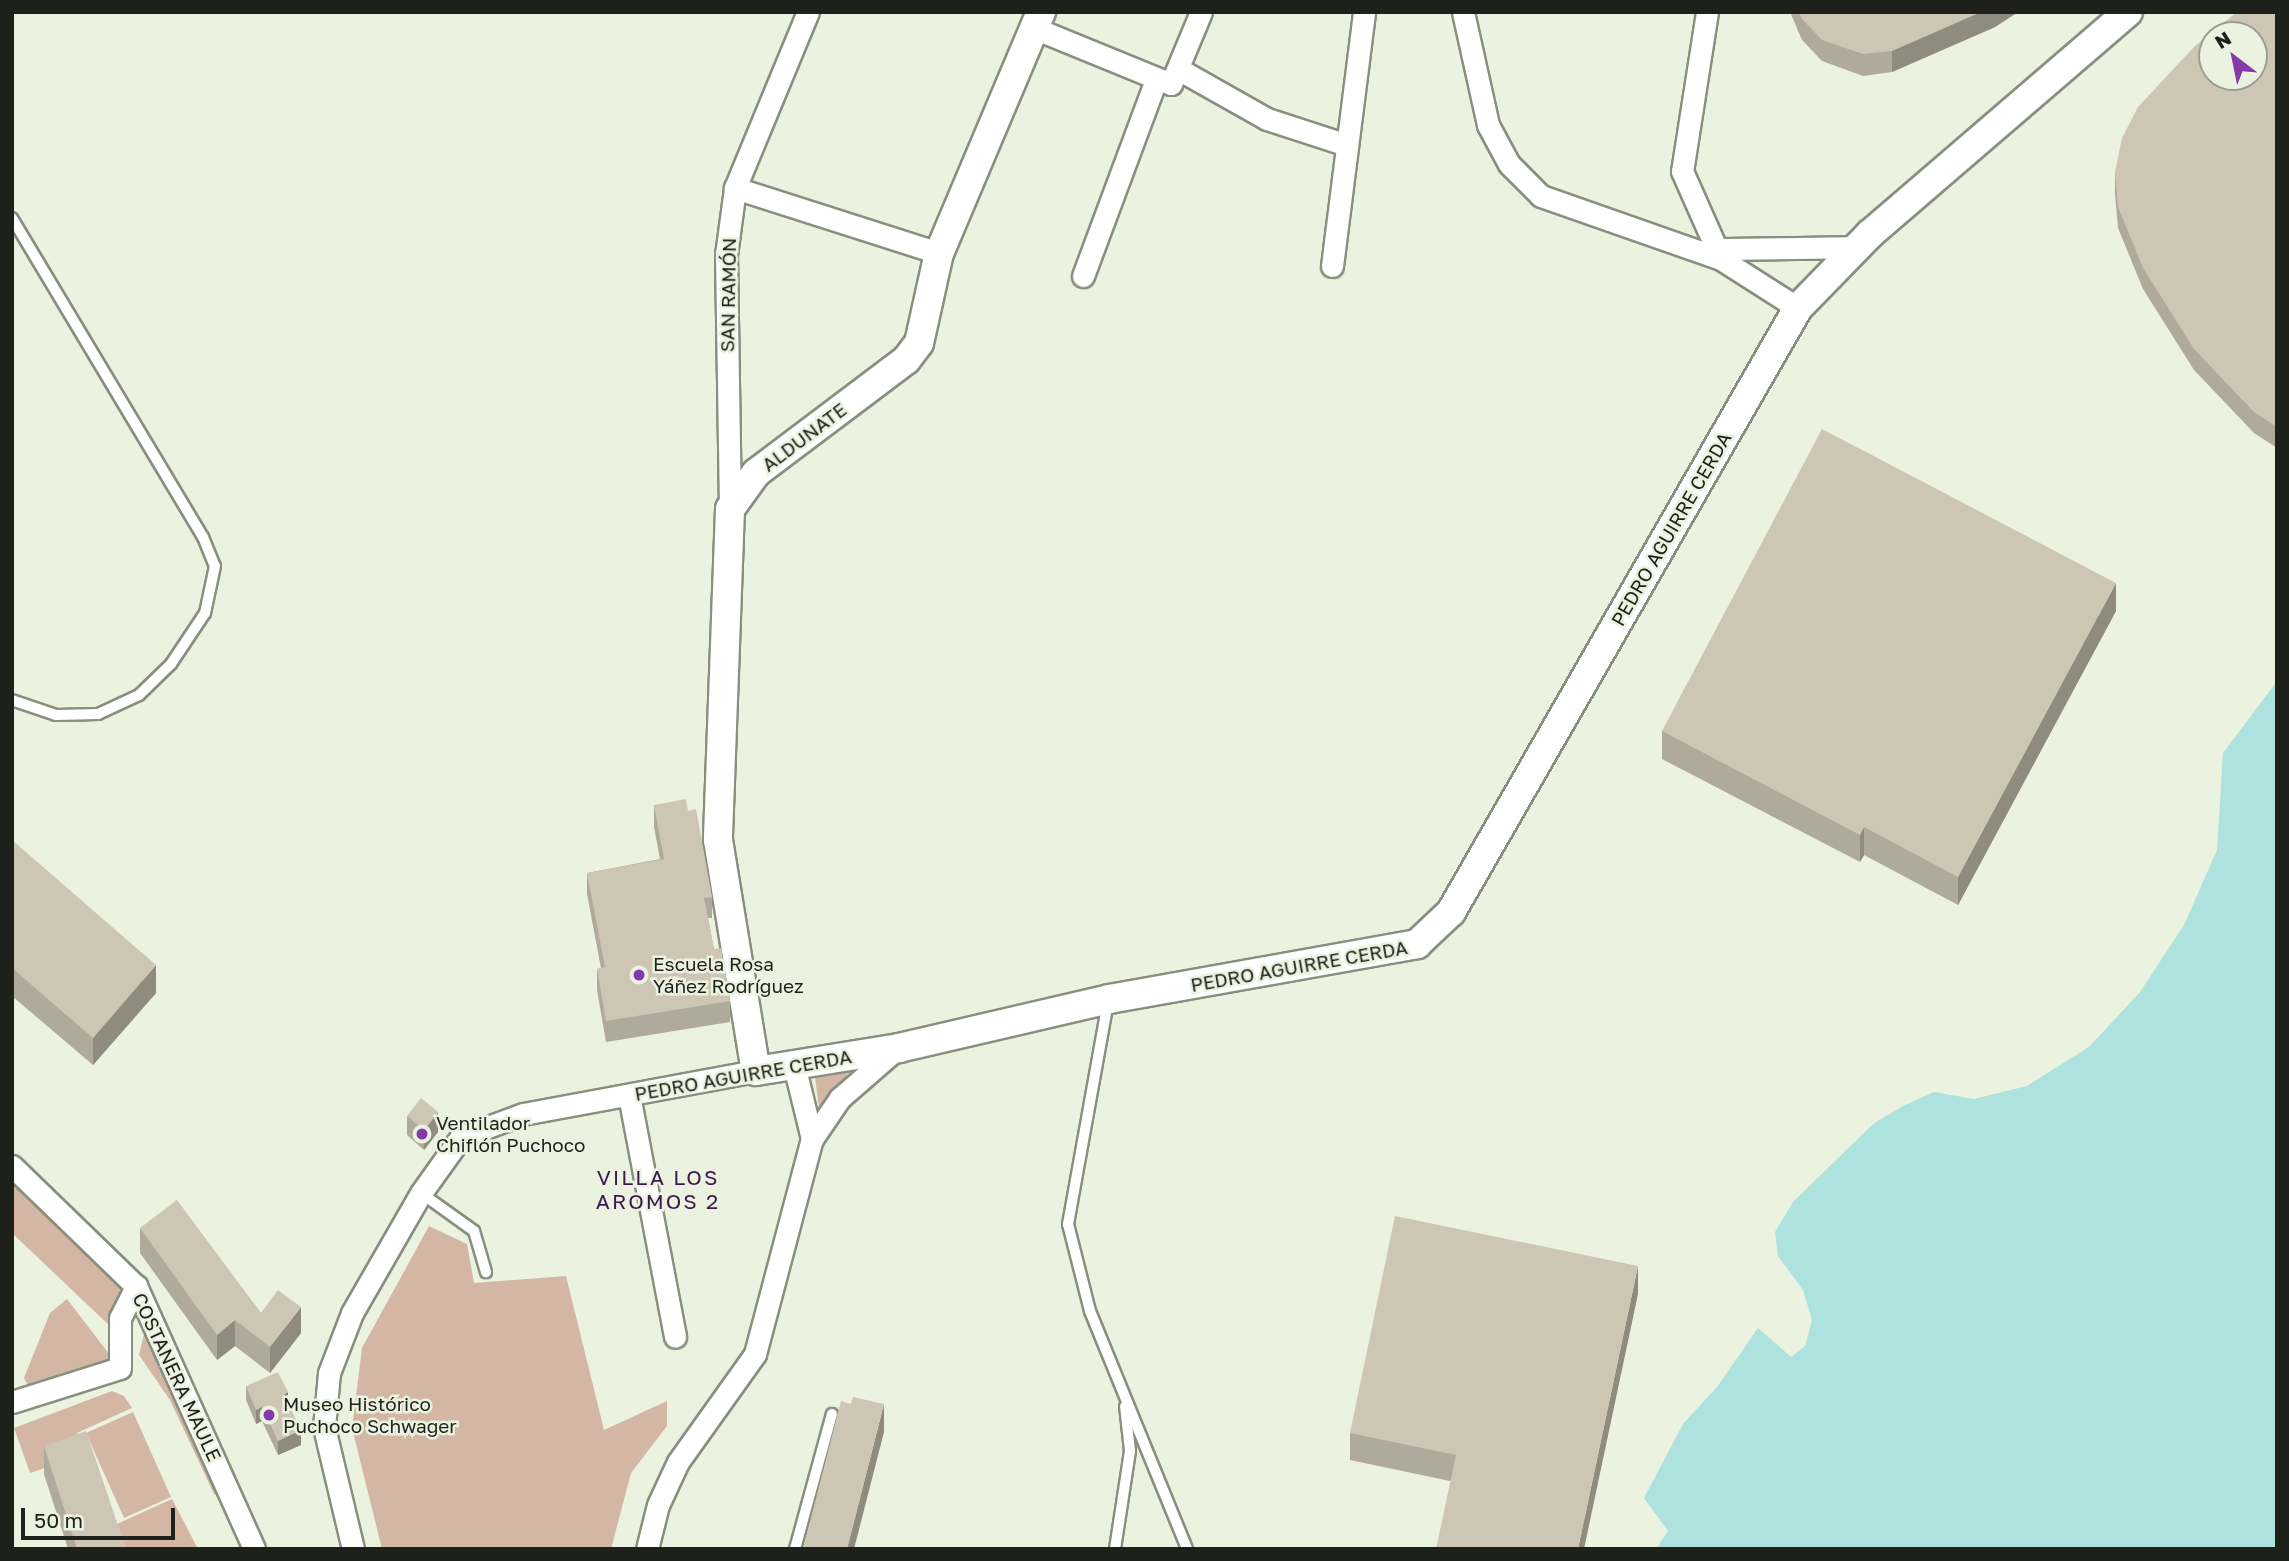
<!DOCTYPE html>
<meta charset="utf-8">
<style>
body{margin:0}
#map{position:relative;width:2289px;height:1561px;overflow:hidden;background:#ebf2df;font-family:"Golos Text",sans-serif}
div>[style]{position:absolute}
.green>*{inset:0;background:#d3b6a4}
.water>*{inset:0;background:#ade2df}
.roads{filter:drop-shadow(2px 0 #898f7f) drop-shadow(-2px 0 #898f7f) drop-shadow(0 2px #898f7f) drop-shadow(0 -2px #898f7f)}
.lane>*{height:10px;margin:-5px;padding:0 5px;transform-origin:5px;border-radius:5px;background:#fff}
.street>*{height:21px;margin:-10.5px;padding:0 10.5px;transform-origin:10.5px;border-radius:10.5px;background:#fff}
.secondary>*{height:28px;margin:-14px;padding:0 14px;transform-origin:14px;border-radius:14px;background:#fff}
.wall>*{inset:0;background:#b0aa9c}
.shaded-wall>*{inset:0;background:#908b7f}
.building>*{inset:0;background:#cdc6b5}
.dots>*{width:19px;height:19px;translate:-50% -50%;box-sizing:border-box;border:4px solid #ebf2df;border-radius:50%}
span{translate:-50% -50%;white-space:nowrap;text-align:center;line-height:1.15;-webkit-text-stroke:5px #ebf2df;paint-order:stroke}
.street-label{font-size:19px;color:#1e201a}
.poi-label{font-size:19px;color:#1e201a}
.left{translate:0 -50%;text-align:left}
.neighbourhood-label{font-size:21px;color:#3b184e;letter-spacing:2px}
.frame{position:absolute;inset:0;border:14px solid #1e201a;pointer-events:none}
.north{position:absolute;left:2198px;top:21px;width:70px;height:70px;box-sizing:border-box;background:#ebf2df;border:2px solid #999e90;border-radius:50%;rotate:328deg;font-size:19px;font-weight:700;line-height:28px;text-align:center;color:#1e201a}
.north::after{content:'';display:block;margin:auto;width:24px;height:32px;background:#843aab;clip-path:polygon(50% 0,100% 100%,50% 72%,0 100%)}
.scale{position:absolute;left:21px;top:1508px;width:154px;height:32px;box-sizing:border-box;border:4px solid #1e201a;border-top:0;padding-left:9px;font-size:21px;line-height:24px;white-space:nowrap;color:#1e201a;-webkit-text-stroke:5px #ebf2df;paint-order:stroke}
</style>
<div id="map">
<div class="green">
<div style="clip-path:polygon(851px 1070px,819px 1108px,815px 1077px)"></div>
<div style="clip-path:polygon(12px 1179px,128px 1291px,111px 1327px,12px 1233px)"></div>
<div style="clip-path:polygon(429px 1226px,467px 1244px,474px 1283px,566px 1276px,604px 1430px,667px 1401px,667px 1426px,631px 1473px,611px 1549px,382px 1549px,352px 1428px,362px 1348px)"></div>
<div style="clip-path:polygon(67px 1299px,116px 1363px,31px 1392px,24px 1378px,50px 1313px)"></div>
<div style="clip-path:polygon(146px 1326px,231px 1501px,214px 1494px,170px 1400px,139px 1355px)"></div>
<div style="clip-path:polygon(112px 1391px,124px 1396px,132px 1408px,77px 1433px,85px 1455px,30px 1473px,14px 1428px)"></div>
<div style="clip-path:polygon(133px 1412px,171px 1497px,124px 1518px,86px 1433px)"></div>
<div style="clip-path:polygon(172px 1499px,198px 1549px,126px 1549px,117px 1524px)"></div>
</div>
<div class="water">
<div style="clip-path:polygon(2277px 681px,2277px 1549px,1656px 1549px,1668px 1531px,1644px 1498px,1683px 1424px,1717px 1387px,1758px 1328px,1791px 1357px,1805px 1346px,1812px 1320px,1803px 1290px,1778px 1256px,1775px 1232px,1793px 1202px,1873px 1124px,1903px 1106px,1934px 1092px,1974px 1099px,2027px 1086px,2089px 1047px,2140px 992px,2184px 925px,2217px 850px,2223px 753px)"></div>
</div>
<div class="roads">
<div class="lane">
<div style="left:12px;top:218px;width:372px;rotate:59.1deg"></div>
<div style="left:203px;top:537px;width:31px;rotate:68deg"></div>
<div style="left:215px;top:566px;width:48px;rotate:102deg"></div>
<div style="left:205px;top:613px;width:61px;rotate:123.7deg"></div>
<div style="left:171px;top:664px;width:45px;rotate:135.9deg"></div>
<div style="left:139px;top:695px;width:45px;rotate:155.1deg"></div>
<div style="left:98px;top:714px;width:42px;rotate:178.6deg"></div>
<div style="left:56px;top:715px;width:46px;rotate:-161.2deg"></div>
<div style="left:1108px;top:1002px;width:226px;rotate:100.2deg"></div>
<div style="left:1068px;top:1224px;width:90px;rotate:75.8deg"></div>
<div style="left:1090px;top:1311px;width:257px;rotate:67.8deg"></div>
<div style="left:421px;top:1193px;width:65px;rotate:35.6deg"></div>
<div style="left:474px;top:1231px;width:43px;rotate:73.7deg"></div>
<div style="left:795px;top:1549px;width:140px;rotate:-74.7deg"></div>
<div style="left:1115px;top:1549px;width:99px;rotate:-81.3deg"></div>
<div style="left:1130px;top:1451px;width:45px;rotate:-96.3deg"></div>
</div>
<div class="street">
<div style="left:1463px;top:12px;width:116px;rotate:77.5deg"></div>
<div style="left:1488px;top:125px;width:44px;rotate:61.7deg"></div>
<div style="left:1509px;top:164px;width:45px;rotate:45deg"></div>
<div style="left:1541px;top:196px;width:191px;rotate:19.3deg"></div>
<div style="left:1721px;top:259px;width:91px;rotate:32.5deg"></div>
<div style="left:1707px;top:12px;width:161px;rotate:98.9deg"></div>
<div style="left:1682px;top:171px;width:96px;rotate:66.1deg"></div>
<div style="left:1034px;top:28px;width:148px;rotate:22.2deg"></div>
<div style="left:1171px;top:84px;width:78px;rotate:-67.4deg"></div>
<div style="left:1180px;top:70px;width:100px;rotate:29.4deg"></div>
<div style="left:1267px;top:119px;width:84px;rotate:18deg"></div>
<div style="left:735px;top:188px;width:214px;rotate:17.7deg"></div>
<div style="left:1717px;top:249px;width:140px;rotate:-0.8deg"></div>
<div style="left:1332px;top:266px;width:256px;rotate:-82.8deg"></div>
<div style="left:1083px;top:276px;width:209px;rotate:-69.6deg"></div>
<div style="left:730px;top:509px;width:254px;rotate:-90.9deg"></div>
<div style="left:726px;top:255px;width:68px;rotate:-82.3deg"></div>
<div style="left:735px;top:188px;width:191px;rotate:-67.5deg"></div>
<div style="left:794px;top:1065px;width:76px;rotate:76.3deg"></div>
<div style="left:629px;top:1095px;width:246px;rotate:79.2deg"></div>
<div style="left:12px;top:1166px;width:173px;rotate:44.1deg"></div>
<div style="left:136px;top:1286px;width:288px;rotate:65.8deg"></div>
<div style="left:12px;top:1402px;width:113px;rotate:-17.5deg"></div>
<div style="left:120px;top:1368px;width:50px;rotate:-90deg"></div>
<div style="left:120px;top:1318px;width:36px;rotate:-63deg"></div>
<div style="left:353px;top:1549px;width:125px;rotate:-103.4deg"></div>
<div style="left:324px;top:1427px;width:54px;rotate:-84.7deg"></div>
<div style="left:329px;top:1373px;width:64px;rotate:-69deg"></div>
<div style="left:352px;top:1313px;width:138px;rotate:-60.1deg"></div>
<div style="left:421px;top:1193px;width:69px;rotate:-54.5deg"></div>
<div style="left:461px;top:1137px;width:66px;rotate:-20.4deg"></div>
<div style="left:523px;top:1114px;width:237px;rotate:-10.5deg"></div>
<div style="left:647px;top:1549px;width:45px;rotate:-76deg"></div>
<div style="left:658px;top:1505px;width:47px;rotate:-65.1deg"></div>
<div style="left:678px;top:1462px;width:133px;rotate:-54.5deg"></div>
<div style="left:755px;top:1354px;width:222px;rotate:-75.2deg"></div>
<div style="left:812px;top:1139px;width:50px;rotate:-55.7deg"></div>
<div style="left:840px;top:1098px;width:72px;rotate:-41deg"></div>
</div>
<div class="secondary">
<div style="left:1041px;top:12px;width:262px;rotate:112.9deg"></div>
<div style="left:939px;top:253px;width:92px;rotate:102.5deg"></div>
<div style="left:919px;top:343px;width:21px;rotate:127deg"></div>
<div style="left:906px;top:360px;width:188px;rotate:143deg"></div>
<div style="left:756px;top:473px;width:44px;rotate:125.8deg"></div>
<div style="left:730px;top:509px;width:331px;rotate:92.1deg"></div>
<div style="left:718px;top:840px;width:234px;rotate:80.7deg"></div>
<div style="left:756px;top:1071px;width:145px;rotate:-9.1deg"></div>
<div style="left:899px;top:1048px;width:216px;rotate:-13.1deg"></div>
<div style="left:1109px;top:999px;width:313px;rotate:-10.1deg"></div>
<div style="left:1417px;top:944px;width:47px;rotate:-43.3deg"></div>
<div style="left:1451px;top:912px;width:697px;rotate:-60.12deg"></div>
<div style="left:1798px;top:308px;width:103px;rotate:-45.8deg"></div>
<div style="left:1870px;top:234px;width:340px;rotate:-40.7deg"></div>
</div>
</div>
<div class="wall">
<div style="clip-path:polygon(1790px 12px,2018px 12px,1995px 27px,1892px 72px,1863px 76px,1822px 61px,1802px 40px)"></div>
<div style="clip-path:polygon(2277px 12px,2277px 448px,2254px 433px,2194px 370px,2143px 289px,2118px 228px,2115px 194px,2115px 172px)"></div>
<div style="clip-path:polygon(2116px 611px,1958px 905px,1864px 855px,1860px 862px,1662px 759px,1662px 731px)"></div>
<div style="clip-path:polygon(654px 805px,688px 811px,712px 897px,712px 918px,708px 918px,714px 949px,730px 1001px,730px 1022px,606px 1042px,597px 990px,597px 969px,601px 968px,587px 894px,587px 873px,660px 859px,654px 827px)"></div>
<div style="clip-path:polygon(12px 840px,156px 993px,93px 1065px,12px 996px)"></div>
<div style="clip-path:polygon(407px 1116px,438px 1132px,424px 1150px,407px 1135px)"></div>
<div style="clip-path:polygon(140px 1228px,261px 1313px,301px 1333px,270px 1373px,235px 1346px,217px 1360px,140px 1253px)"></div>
<div style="clip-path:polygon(1638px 1294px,1450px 1481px,1350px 1460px,1350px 1433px)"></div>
<div style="clip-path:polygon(246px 1386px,288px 1403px,301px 1445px,278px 1455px,262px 1421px,256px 1424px,246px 1400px)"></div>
<div style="clip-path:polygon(44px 1446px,126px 1549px,68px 1549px,44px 1474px)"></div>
</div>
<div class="shaded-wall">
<div style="clip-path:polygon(1981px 12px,2018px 12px,1995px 27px,1892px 72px,1892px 51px)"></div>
<div style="clip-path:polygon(2116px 583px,2116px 611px,1958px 905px,1958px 877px)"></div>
<div style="clip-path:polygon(1864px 827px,1864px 855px,1860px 862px,1860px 835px)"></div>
<div style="clip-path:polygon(156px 965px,156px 993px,93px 1065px,93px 1038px)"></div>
<div style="clip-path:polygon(438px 1112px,438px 1132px,424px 1150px,424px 1130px)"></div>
<div style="clip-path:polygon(1638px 1266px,1638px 1294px,1584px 1549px,1578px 1549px)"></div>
<div style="clip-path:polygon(301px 1307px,301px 1333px,270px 1373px,270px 1347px)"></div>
<div style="clip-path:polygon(235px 1320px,235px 1346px,217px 1360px,217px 1335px)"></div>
<div style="clip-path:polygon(288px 1392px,288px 1406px,284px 1394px)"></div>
<div style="clip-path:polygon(884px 1404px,884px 1432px,854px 1549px,847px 1549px)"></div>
<div style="clip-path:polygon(262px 1407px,262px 1421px,256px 1424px,256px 1410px)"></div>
<div style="clip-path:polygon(301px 1430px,301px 1445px,278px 1455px,278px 1441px)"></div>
</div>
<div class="building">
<div style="clip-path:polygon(1799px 12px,1981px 12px,1892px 51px,1863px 54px,1822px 40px,1802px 19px)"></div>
<div style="clip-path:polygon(evenodd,2237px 12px,2277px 12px,2277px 427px,2254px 412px,2194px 349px,2143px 268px,2118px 207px,2115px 172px,2122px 138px,2138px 107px,2194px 47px,2237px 12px,2212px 35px,2254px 35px,2254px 77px,2212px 77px,2212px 35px)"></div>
<div style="clip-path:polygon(1822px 429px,2116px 583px,1958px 877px,1864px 827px,1860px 835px,1662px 731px)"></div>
<div style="clip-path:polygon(686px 799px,688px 811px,696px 809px,712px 897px,704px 898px,714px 949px,721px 948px,730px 1001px,606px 1021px,597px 969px,605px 967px,587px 873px,664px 859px,654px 805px)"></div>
<div style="clip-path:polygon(12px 840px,156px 965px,93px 1038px,12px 968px)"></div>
<div style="clip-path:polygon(421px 1098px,438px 1112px,424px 1130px,407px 1116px)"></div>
<div style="clip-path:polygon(177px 1200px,261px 1313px,278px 1290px,301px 1307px,270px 1347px,235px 1320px,217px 1335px,140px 1228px)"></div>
<div style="clip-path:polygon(1395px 1216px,1638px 1266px,1578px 1549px,1436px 1549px,1456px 1455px,1350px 1433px)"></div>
<div style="clip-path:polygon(278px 1372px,288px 1392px,284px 1394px,301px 1430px,278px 1441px,262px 1407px,256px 1410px,246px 1386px)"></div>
<div style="clip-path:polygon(853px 1397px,884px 1404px,847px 1549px,803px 1549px,841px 1401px,851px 1404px)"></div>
<div style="clip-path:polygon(86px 1431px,126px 1549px,77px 1549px,44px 1446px)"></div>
</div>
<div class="dots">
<div style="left:639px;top:975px;background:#843aab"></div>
<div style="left:422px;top:1134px;background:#843aab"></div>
<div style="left:269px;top:1415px;background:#843aab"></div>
</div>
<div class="street-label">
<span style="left:728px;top:295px;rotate:-89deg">SAN RAMÓN</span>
<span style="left:804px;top:437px;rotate:-37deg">ALDUNATE</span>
<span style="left:1671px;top:529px;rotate:-60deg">PEDRO AGUIRRE CERDA</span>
<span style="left:1299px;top:966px;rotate:-10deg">PEDRO AGUIRRE CERDA</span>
<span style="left:743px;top:1075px;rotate:-10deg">PEDRO AGUIRRE CERDA</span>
<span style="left:177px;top:1377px;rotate:65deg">COSTANERA MAULE</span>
</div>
<div class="poi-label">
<span class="left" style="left:653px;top:975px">Escuela Rosa<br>Yáñez Rodríguez</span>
<span class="left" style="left:436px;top:1134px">Ventilador<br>Chiflón Puchoco</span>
<span class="left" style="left:283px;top:1415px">Museo Histórico<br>Puchoco Schwager</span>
</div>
<div class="neighbourhood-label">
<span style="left:658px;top:1189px">VILLA LOS<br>AROMOS 2</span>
</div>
<div class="frame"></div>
<div class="north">N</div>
<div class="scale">50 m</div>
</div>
